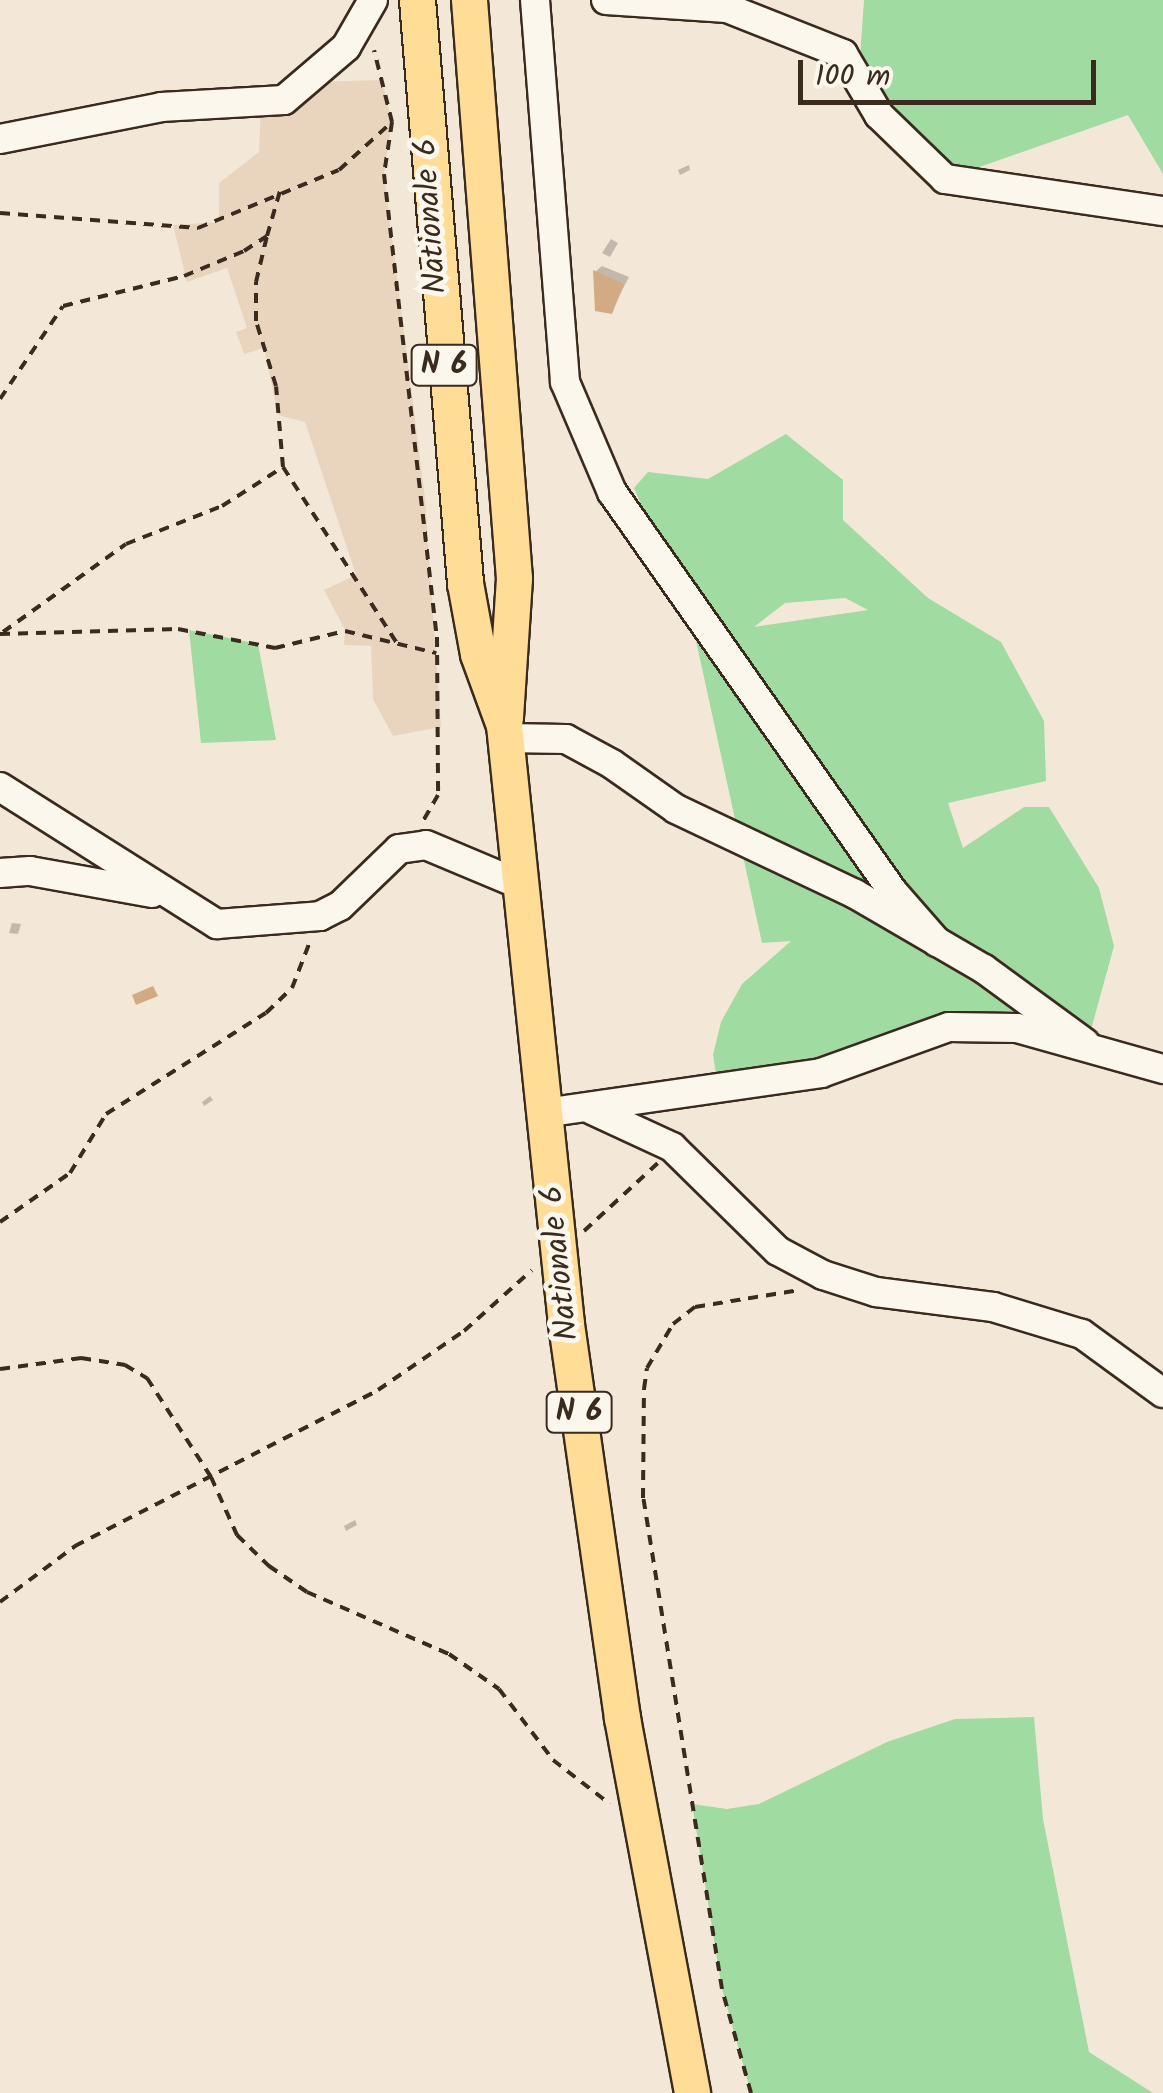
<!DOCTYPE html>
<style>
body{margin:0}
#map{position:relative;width:1163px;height:2093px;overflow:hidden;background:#f3e8d7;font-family:Kalam,sans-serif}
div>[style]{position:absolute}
.built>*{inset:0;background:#e9d5be}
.green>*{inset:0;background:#a0dba1}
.shadow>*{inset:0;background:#0003}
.building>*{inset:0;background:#d2aa83}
.path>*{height:4px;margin-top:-2px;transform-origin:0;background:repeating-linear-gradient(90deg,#3b2a1e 0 10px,transparent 0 18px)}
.roads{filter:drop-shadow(2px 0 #3b2a1e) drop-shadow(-2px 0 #3b2a1e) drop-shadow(0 2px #3b2a1e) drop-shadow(0 -2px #3b2a1e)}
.minor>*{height:28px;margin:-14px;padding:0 14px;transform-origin:14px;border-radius:14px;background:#fbf7ec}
.major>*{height:35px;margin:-17.5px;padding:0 17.5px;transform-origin:17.5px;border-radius:17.5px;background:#ffdd96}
span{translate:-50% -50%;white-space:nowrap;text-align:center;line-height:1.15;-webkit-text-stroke:10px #fbf7ec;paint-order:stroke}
.shield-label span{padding:2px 8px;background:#fbf7ec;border:2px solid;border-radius:8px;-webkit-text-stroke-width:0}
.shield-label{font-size:30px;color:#3b2a1e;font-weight:700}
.street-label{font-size:32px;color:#3b2a1e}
.scale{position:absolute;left:798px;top:60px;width:298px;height:45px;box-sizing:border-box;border:5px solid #3b2a1e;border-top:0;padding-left:12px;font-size:30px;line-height:35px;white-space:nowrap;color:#3b2a1e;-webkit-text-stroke:8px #fbf7ec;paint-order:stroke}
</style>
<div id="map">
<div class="built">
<div style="clip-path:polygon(382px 80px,392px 122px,384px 174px,425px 498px,441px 727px,393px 736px,373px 699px,371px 646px,344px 645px,345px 630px,324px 590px,356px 575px,305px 422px,278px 415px,264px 348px,244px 354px,236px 332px,247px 328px,227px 268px,187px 282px,173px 225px,219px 222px,219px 183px,259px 152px,261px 105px,311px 82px)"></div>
</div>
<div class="green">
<div style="clip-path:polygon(864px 0,1163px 0,1163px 174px,1128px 115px,945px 179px,859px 72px)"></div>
<div style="clip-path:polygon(evenodd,786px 434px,843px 480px,843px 520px,928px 598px,1001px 642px,1044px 721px,1046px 781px,948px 803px,963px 848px,1024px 807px,1049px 807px,1099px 888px,1114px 946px,1089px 1037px,949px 1027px,719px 1092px,713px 1055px,721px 1022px,742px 984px,791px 941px,762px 943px,695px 636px,724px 632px,665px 559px,634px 488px,648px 472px,708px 479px,786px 434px,845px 598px,868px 610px,754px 627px,785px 603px,845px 598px)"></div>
<div style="clip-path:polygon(189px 630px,258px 644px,276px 740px,201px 743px)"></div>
<div style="clip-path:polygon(1034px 1717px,1043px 1819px,1089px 2052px,1153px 2093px,751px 2093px,722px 1989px,692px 1804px,727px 1809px,759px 1804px,887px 1742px,955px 1719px)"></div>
</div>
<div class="shadow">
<div style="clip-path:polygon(689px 165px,690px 170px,680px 175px,678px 170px)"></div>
<div style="clip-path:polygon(611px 239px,618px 243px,610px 257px,602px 253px)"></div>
<div style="clip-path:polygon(602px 266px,629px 277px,611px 312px,596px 271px)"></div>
<div style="clip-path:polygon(12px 923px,21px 924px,18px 934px,9px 933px)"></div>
<div style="clip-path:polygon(210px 1096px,213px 1100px,204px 1106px,202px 1102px)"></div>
<div style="clip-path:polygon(355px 1520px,357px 1525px,346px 1531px,344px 1526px)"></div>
</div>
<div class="building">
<div style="clip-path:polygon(593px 270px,624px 284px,612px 314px,595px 311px)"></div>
<div style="clip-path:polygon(153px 986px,158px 996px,136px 1005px,132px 995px)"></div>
</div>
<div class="path">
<div style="left:392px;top:122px;width:53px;rotate:98.7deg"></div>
<div style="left:384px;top:174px;width:466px;rotate:83.5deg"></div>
<div style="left:437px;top:637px;width:158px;rotate:89.6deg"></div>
<div style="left:438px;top:795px;width:32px;rotate:120deg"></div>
<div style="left:0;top:213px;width:199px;rotate:4.3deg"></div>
<div style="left:198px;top:228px;width:152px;rotate:-22.4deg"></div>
<div style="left:339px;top:170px;width:72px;rotate:-42.2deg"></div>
<div style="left:392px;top:122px;width:74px;rotate:-104deg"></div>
<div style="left:0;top:399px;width:112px;rotate:-55.9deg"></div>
<div style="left:63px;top:306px;width:125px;rotate:-13.9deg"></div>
<div style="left:184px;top:276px;width:65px;rotate:-22.6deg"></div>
<div style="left:244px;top:251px;width:27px;rotate:-33deg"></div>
<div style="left:267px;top:236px;width:47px;rotate:-73.9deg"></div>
<div style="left:283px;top:467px;width:210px;rotate:57.1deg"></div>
<div style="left:3px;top:632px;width:151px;rotate:-35.6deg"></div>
<div style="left:126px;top:544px;width:103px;rotate:-21.6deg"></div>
<div style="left:222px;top:506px;width:72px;rotate:-32.6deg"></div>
<div style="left:283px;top:467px;width:81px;rotate:-94.9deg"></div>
<div style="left:276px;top:386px;width:68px;rotate:-107.1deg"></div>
<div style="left:256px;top:321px;width:39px;rotate:-90deg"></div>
<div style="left:256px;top:282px;width:47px;rotate:-76.6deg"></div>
<div style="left:0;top:634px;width:178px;rotate:-1.6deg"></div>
<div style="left:178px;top:629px;width:99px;rotate:11.1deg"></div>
<div style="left:275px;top:648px;width:72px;rotate:-13.7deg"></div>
<div style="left:345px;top:631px;width:94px;rotate:13.6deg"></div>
<div style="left:0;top:1222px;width:85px;rotate:-35deg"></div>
<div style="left:70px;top:1173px;width:69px;rotate:-58.6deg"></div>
<div style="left:106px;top:1114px;width:189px;rotate:-32.3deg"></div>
<div style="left:266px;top:1013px;width:36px;rotate:-44deg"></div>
<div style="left:292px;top:988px;width:53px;rotate:-68.8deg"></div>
<div style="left:584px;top:1231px;width:100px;rotate:-42.6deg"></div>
<div style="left:0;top:1369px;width:82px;rotate:-7.7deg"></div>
<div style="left:81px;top:1358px;width:45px;rotate:9deg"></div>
<div style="left:125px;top:1365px;width:26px;rotate:31deg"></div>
<div style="left:147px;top:1378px;width:118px;rotate:57.1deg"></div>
<div style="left:211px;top:1477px;width:64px;rotate:65.9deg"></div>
<div style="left:237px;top:1535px;width:45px;rotate:44.1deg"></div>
<div style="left:269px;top:1566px;width:46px;rotate:34.4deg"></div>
<div style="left:307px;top:1592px;width:155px;rotate:23.6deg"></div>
<div style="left:449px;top:1654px;width:61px;rotate:35deg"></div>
<div style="left:499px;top:1689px;width:89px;rotate:52.7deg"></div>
<div style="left:553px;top:1760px;width:72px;rotate:37.7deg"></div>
<div style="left:0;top:1602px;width:94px;rotate:-36.7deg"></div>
<div style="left:75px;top:1546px;width:341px;rotate:-27.2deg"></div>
<div style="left:378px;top:1390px;width:104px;rotate:-34.5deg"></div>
<div style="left:464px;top:1331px;width:91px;rotate:-41.9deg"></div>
<div style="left:751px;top:2093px;width:108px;rotate:-105.6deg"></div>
<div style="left:722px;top:1989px;width:497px;rotate:-99.1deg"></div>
<div style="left:643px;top:1498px;width:109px;rotate:-89.5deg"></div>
<div style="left:644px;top:1389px;width:21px;rotate:-82deg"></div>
<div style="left:647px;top:1368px;width:51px;rotate:-59.4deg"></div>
<div style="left:673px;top:1324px;width:28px;rotate:-38deg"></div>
<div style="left:695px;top:1307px;width:106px;rotate:-9.2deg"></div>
</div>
<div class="roads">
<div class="minor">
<div style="left:535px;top:0;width:383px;rotate:85.5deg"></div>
<div style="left:565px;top:382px;width:120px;rotate:66.9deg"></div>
<div style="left:612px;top:492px;width:492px;rotate:54.9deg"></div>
<div style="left:895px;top:894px;width:64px;rotate:48.8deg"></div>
<div style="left:606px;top:0;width:121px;rotate:3.8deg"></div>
<div style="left:727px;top:8px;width:125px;rotate:21.6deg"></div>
<div style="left:843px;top:54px;width:71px;rotate:59.5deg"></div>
<div style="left:879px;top:115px;width:92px;rotate:44.1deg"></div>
<div style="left:945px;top:179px;width:220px;rotate:8.4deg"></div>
<div style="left:0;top:139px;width:164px;rotate:-11.2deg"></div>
<div style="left:161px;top:107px;width:123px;rotate:-3.3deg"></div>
<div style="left:284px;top:100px;width:82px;rotate:-40.5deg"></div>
<div style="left:346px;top:47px;width:54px;rotate:-60.1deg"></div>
<div style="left:506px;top:738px;width:60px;rotate:1deg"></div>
<div style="left:566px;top:739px;width:52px;rotate:28.5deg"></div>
<div style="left:612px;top:764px;width:78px;rotate:35.1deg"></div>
<div style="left:676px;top:809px;width:198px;rotate:25.4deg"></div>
<div style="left:855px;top:894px;width:149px;rotate:30.2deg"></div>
<div style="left:984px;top:969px;width:125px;rotate:36.2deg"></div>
<div style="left:0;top:787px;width:257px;rotate:32.3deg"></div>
<div style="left:217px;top:924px;width:103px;rotate:-4.4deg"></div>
<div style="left:320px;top:916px;width:22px;rotate:-27deg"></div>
<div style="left:340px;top:906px;width:82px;rotate:-44deg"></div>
<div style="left:399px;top:849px;width:27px;rotate:-8deg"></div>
<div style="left:426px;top:845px;width:103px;rotate:22.8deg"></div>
<div style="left:0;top:873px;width:30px;rotate:-4deg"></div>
<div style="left:30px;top:871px;width:124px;rotate:10.2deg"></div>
<div style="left:592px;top:1110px;width:88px;rotate:24.8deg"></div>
<div style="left:672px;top:1147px;width:148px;rotate:44.5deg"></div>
<div style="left:778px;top:1251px;width:51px;rotate:28.1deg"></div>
<div style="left:823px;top:1275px;width:56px;rotate:17.8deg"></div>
<div style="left:876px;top:1292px;width:118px;rotate:7.3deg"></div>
<div style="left:993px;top:1307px;width:93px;rotate:16.9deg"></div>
<div style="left:1082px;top:1334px;width:100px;rotate:36.1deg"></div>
<div style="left:544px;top:1113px;width:280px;rotate:-8.2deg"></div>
<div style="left:821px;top:1073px;width:136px;rotate:-19.8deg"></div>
<div style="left:949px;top:1027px;width:68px;rotate:0.8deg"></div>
<div style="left:1017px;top:1028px;width:152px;rotate:15.7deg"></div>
</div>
<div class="major">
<div style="left:417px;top:0;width:585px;rotate:85.29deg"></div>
<div style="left:465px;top:583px;width:72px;rotate:79.6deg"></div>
<div style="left:478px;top:654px;width:76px;rotate:69.9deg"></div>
<div style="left:504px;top:725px;width:602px;rotate:84.09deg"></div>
<div style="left:566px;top:1324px;width:398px;rotate:81.9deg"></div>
<div style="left:622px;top:1718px;width:381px;rotate:79.4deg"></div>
<div style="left:469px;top:0;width:580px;rotate:85.55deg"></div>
<div style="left:514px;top:578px;width:141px;rotate:93.7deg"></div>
</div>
</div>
<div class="shield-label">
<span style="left:444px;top:365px">N 6</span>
<span style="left:579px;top:1412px">N 6</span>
</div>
<div class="street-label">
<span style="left:432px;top:216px;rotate:-94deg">Nationale 6</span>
<span style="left:561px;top:1263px;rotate:-96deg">Nationale 6</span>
</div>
<div class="scale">100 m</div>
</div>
